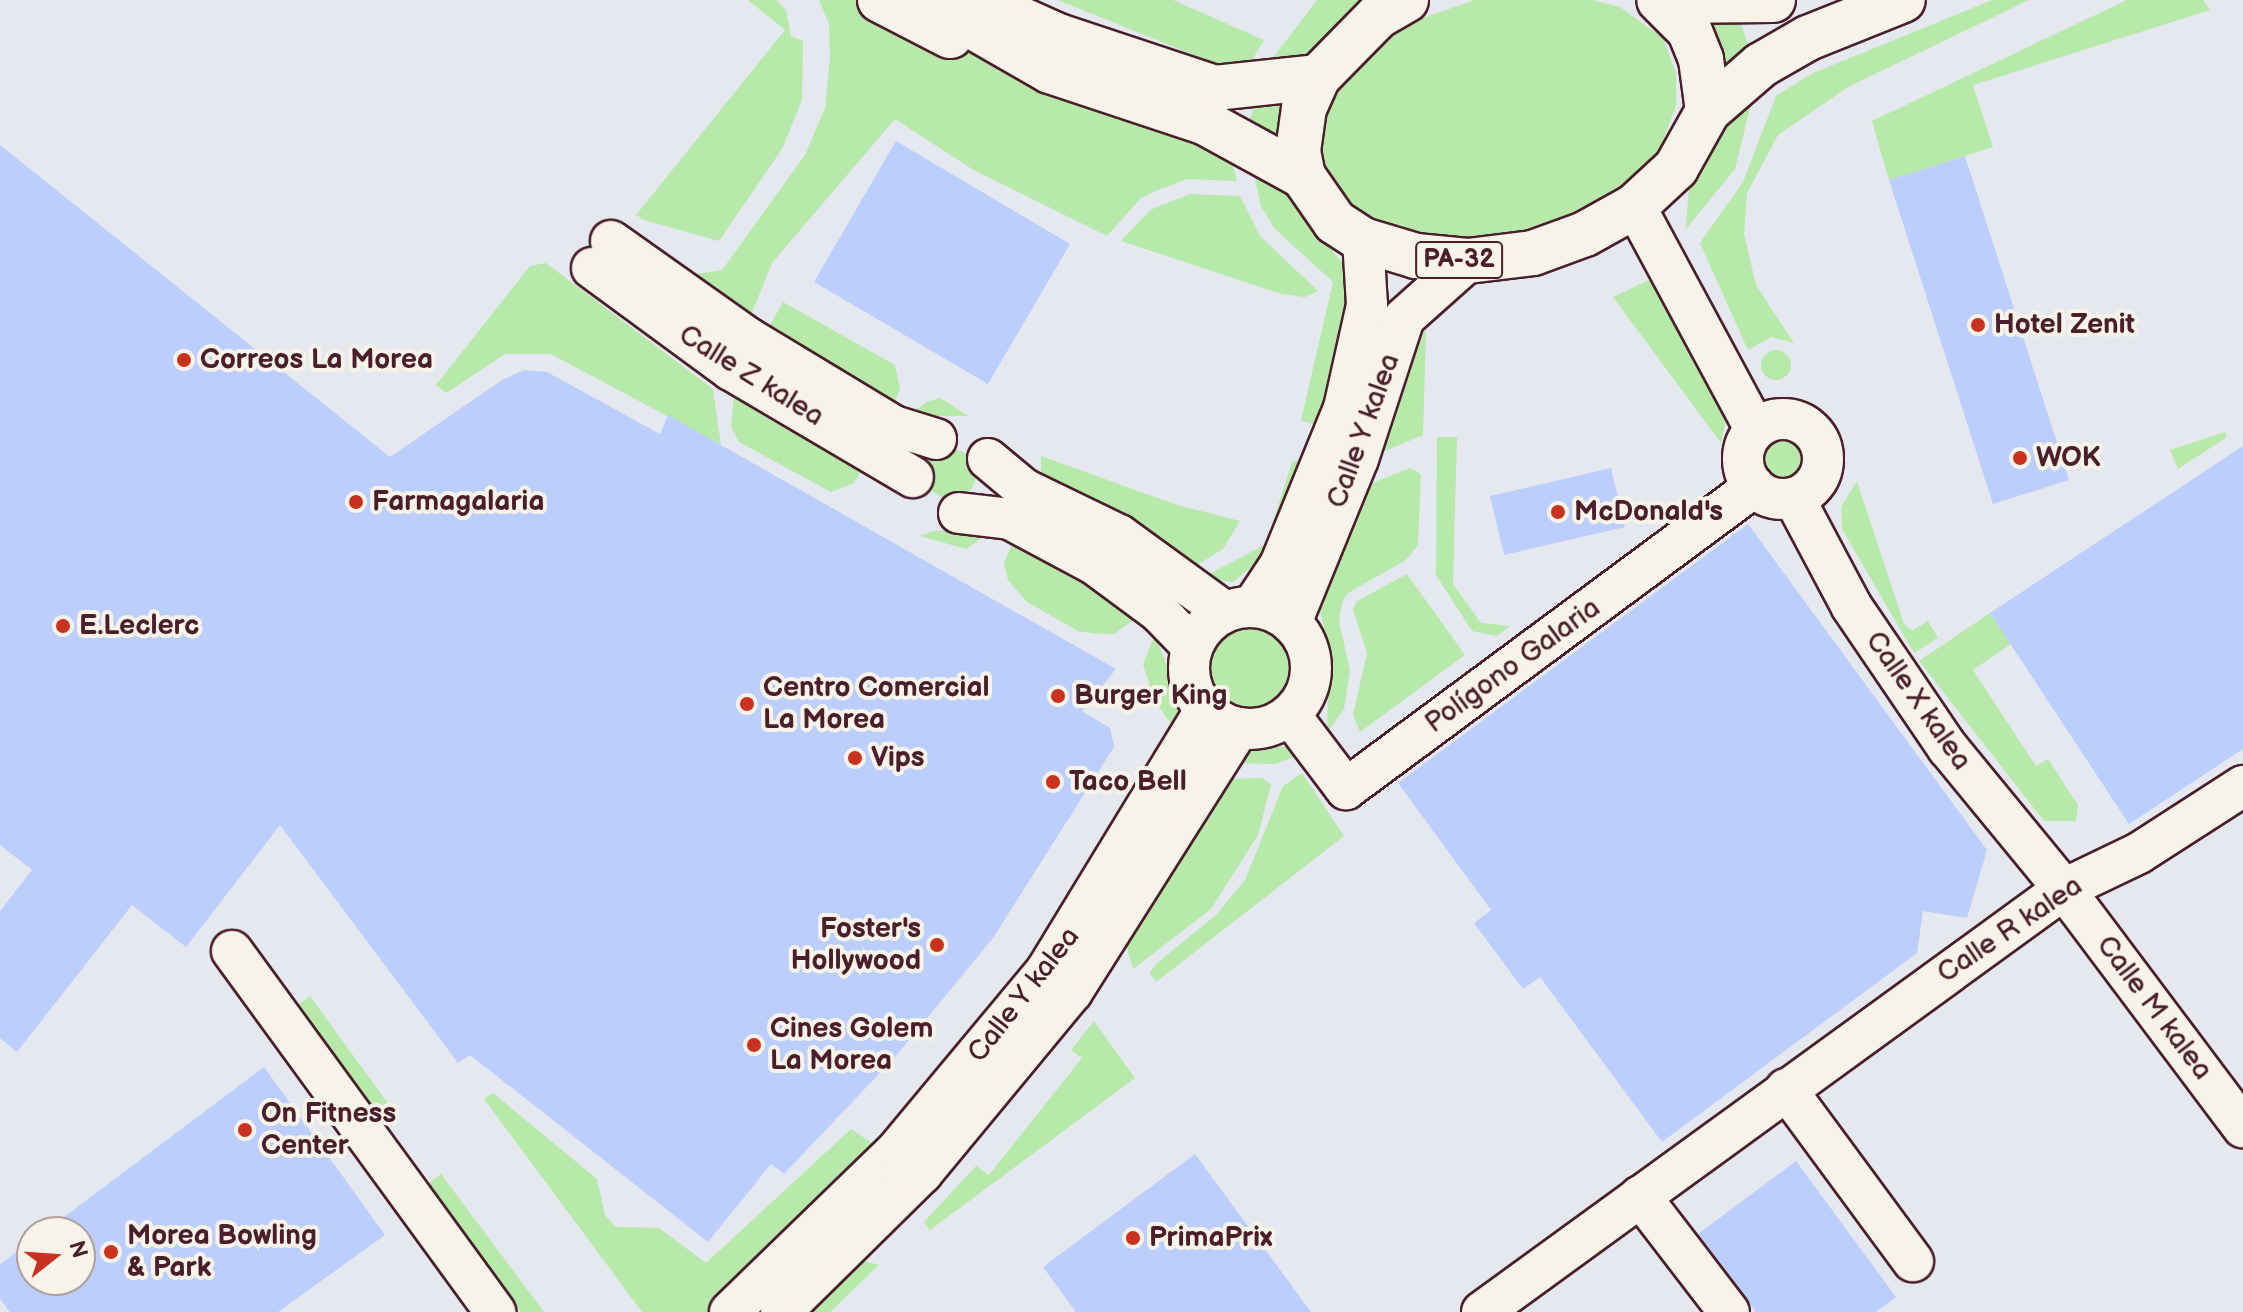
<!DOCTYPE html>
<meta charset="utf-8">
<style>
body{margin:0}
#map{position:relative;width:2243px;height:1312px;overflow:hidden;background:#f7f3e8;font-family:"Balsamiq Sans",sans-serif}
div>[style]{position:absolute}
.built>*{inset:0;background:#e5e8ee}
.green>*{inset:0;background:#b6e9aa}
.round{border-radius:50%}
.building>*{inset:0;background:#bbcefd}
.roads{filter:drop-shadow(2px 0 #4a1f2b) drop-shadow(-2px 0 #4a1f2b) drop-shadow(0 2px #4a1f2b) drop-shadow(0 -2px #4a1f2b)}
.minor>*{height:40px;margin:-20px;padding:0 20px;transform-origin:20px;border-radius:20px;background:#f7f3e8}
.minor>.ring{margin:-20px;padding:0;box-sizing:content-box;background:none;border:40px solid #f7f3e8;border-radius:50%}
.highway>*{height:44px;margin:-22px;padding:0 22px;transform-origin:22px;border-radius:22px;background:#f7f3e8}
.dots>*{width:22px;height:22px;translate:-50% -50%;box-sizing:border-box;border:4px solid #f7f3e8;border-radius:50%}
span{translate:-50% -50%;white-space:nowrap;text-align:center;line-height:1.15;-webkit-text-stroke:8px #f7f3e8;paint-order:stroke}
.shield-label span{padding:2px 6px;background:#f7f3e8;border:2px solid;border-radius:6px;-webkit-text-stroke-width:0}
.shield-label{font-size:26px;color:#4a1f2b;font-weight:700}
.poi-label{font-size:28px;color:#4a1f2b;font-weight:700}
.left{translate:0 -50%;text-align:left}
.right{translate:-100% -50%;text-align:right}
.street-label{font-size:28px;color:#4a1f2b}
.north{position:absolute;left:16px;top:1216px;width:80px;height:80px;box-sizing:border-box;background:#f7f3e8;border:2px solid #b29e9c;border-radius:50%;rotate:73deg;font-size:22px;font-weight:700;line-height:32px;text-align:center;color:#4a1f2b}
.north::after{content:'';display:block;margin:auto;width:28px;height:36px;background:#c8321e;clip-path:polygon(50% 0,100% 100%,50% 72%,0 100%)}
</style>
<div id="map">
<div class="built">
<div style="clip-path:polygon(evenodd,0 0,2243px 0,2243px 1312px,0 1312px,0 0,32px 1232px,80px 1232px,80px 1280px,32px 1280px,32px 1232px)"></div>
</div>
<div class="green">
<div style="clip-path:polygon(748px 0,776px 0,786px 10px,791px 36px,803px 41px,802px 100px,782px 149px,719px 241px,644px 220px,636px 215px,785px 30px)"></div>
<div style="clip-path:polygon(819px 0,858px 0,1090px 107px,1230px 155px,1237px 181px,1187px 179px,1158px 190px,1141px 198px,1107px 236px,972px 169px,895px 119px,772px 263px,748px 322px,680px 277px,722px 270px,805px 155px,825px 108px,830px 57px,829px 24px)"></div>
<div style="clip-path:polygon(1058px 0,1173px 0,1264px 40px,1243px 75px)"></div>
<div style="clip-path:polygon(1317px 0,1367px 0,1304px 56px,1263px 71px)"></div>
<div style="clip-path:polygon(1475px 0,1592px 0,1620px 7px,1663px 38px,1676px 73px,1676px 106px,1660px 148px,1623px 186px,1567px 217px,1503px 238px,1441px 241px,1392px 229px,1362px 215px,1331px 179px,1320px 148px,1332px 93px,1399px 26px)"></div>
<div style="clip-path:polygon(1992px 0,2029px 0,1848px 87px,1778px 135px,1747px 193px,1744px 234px,1756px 285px,1794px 343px,1771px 337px,1748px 350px,1700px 243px,1743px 182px,1776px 96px,1811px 74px)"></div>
<div style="clip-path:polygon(2127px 0,2203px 0,2210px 10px,1973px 85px,1993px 147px,1889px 180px,1872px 121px)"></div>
<div style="clip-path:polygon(1704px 22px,1741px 23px,1750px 52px,1723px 76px)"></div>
<div style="clip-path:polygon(1754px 92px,1735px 169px,1686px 229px,1689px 187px,1728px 118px)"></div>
<div style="clip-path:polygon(1255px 105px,1285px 105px,1279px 140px,1248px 125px)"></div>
<div style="clip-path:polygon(1251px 162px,1277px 183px,1345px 266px,1353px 285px,1320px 427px,1301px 420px,1333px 282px,1274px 228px,1261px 206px)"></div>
<div style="clip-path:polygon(1190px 194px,1240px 196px,1260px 236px,1318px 291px,1305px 297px,1281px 294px,1121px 241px,1150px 210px)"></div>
<div style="clip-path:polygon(546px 263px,713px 389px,721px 445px,551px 354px,505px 354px,446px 393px,436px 385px,530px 266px)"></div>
<div style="clip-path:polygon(1651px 279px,1666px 294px,1727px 415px,1721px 443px,1613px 297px)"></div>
<div style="clip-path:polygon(783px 302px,895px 365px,900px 389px,892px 408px,765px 334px)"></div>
<div style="clip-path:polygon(1426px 330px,1423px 435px,1373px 456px,1411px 348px)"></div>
<div class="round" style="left:1761px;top:350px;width:30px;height:30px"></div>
<div style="clip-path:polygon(735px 385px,866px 463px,854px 483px,831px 492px,739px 442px,731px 427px)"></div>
<div style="clip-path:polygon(940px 398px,968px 416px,908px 416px,926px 402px)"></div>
<div style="clip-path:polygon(2225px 432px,2227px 437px,2178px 469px,2170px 450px)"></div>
<div style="clip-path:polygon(1437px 437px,1457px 437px,1453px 584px,1481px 623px,1510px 626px,1497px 636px,1472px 631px,1436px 575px)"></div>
<div class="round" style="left:1763px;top:437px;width:42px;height:42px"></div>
<div class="round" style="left:926px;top:449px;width:50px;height:50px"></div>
<div style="clip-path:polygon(1041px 456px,1177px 505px,1240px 521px,1223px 549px,1194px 567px,1041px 483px)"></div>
<div style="clip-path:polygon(1303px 459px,1269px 552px,1233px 582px,1202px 578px,1266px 544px,1292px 462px)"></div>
<div style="clip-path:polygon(1410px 468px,1421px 474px,1418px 545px,1406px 560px,1348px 593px,1342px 602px,1339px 621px,1350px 670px,1344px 709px,1327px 733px,1329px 650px,1319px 606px,1360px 488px)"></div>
<div style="clip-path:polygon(1857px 481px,1904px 624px,1912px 631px,1928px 621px,1938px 638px,1914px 653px,1842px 529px,1841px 507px)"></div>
<div style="clip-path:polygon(997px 528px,966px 549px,920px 536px,933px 531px)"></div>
<div style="clip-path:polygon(1015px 537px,1141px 615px,1114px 634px,1099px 634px,1078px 631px,1027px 602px,1008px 580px,1004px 563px)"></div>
<div style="clip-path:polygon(1407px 574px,1465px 655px,1360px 732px,1353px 715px,1367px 653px,1353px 609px,1357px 601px)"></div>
<div style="clip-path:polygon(1990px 613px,2011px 644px,1973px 670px,2036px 766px,2048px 759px,2078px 805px,2076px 821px,2044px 821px,1919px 661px)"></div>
<div class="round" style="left:1208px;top:626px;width:82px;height:82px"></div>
<div style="clip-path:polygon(1155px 635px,1178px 694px,1178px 733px,1154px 700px,1143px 664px)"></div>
<div style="clip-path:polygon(1266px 745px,1286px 747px,1297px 756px,1274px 764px,1231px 763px,1247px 749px)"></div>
<div style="clip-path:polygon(1302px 773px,1344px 836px,1156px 982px,1150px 973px,1156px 964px,1216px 915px,1245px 880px,1283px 786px)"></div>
<div style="clip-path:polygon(1224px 779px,1262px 778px,1271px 784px,1258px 835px,1211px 909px,1133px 969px,1126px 944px)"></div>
<div style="clip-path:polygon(310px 996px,397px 1116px,382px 1127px,295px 1007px)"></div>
<div style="clip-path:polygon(1094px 1021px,1135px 1078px,930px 1230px,924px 1222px,976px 1166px,989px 1175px,1082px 1058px,1071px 1050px)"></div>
<div style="clip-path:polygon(493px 1093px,597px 1179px,605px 1215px,616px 1227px,659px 1228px,706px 1263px,851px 1129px,881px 1149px,712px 1312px,642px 1312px,484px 1099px)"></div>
<div style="clip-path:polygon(441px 1174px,544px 1312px,521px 1312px,426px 1185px)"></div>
<div style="clip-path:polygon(861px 1260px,879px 1265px,830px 1312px,800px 1312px)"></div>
</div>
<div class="building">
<div style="clip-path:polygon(896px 141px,1070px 244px,988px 384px,814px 282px)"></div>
<div style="clip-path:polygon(0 145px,390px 457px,502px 380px,524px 370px,547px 372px,660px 434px,668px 415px,1116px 669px,1082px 711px,1110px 728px,1114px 747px,993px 938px,895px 1057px,784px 1174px,771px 1164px,708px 1242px,470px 1055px,458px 1063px,280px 825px,186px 947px,132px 905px,17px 1052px,0 1038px,0 911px,32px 870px,0 845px)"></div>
<div style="clip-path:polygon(1965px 156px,2069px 480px,1993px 504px,1889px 180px)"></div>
<div style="clip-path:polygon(2243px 446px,2243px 749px,2129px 824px,1990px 613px)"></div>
<div style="clip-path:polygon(1611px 468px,1625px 527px,1504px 555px,1490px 496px)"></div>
<div style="clip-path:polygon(1748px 524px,1987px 850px,1967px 918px,1923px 911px,1917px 953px,1662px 1142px,1540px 977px,1523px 989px,1474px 923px,1491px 910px,1398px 783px)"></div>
<div style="clip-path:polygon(264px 1067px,385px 1235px,278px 1312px,10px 1312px,0 1299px,0 1264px,32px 1241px,32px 1280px,80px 1280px,80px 1232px,44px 1232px)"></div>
<div style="clip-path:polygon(1195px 1154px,1311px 1312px,1076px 1312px,1043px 1267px)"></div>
<div style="clip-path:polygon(1796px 1161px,1896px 1297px,1876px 1312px,1756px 1312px,1698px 1234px)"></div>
</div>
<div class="roads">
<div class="minor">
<div style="left:1635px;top:206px;width:253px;rotate:61.7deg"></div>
<div style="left:611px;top:241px;width:168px;rotate:35.3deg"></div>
<div style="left:748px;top:338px;width:170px;rotate:31.1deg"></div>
<div style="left:894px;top:426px;width:44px;rotate:17.2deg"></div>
<div style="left:592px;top:268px;width:172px;rotate:36.3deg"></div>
<div style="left:731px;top:370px;width:211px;rotate:30.5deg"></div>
<div class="ring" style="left:1743px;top:419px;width:40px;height:40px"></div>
<div style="left:988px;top:459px;width:47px;rotate:39.8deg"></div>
<div style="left:1024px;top:489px;width:106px;rotate:25.8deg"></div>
<div style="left:1119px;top:535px;width:131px;rotate:36deg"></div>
<div style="left:1794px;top:498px;width:123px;rotate:62deg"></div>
<div style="left:1852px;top:607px;width:171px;rotate:55.8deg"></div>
<div style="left:1948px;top:748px;width:183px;rotate:50.6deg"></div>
<div style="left:2064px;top:889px;width:298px;rotate:53.1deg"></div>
<div style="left:959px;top:513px;width:51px;rotate:6.7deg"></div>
<div style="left:1010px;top:519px;width:95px;rotate:28.2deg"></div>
<div style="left:1094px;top:564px;width:81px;rotate:36.4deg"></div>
<div style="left:1159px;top:612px;width:47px;rotate:45.9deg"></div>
<div style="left:1254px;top:604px;width:47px;rotate:-56.3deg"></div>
<div style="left:1280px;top:565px;width:170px;rotate:-67.8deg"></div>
<div style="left:1344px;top:408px;width:106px;rotate:-77.4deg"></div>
<div style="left:1367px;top:305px;width:65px;rotate:-93.5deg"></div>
<div class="ring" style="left:1189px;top:607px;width:82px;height:82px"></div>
<div style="left:1291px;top:623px;width:177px;rotate:-67.8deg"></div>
<div style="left:1358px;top:459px;width:148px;rotate:-71.9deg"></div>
<div style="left:1404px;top:318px;width:86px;rotate:-41.7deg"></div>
<div style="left:1290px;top:715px;width:93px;rotate:52.9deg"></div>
<div style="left:1346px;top:789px;width:508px;rotate:-36.51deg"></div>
<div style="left:232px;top:951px;width:447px;rotate:53.9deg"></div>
<div style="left:1786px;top:1089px;width:214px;rotate:53.6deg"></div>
<div style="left:1640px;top:1196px;width:146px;rotate:52.5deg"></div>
<div style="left:730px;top:1312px;width:233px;rotate:-44.1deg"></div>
<div style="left:897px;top:1150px;width:233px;rotate:-50.2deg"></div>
<div style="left:1046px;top:971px;width:305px;rotate:-58.6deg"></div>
<div style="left:781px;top:1312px;width:198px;rotate:-44.6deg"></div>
<div style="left:922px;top:1173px;width:235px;rotate:-50.4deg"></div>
<div style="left:1072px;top:992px;width:311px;rotate:-57.7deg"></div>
<div style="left:1482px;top:1312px;width:719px;rotate:-36.01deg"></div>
<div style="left:2064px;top:889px;width:83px;rotate:-25.6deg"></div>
<div style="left:2139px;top:853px;width:124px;rotate:-32.8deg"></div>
</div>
<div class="highway">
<div style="left:880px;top:0;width:79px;rotate:27.2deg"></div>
<div style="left:926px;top:0;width:143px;rotate:29.8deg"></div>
<div style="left:1050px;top:71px;width:164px;rotate:18.4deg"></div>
<div style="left:1206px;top:123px;width:111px;rotate:28.7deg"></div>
<div style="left:978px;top:0;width:88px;rotate:24.2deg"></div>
<div style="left:1058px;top:36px;width:165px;rotate:18.3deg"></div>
<div style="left:1215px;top:88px;width:104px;rotate:-6.1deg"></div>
<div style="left:1406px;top:0;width:32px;rotate:150deg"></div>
<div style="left:1378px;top:16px;width:86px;rotate:134.5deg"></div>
<div style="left:1318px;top:77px;width:34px;rotate:114deg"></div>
<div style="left:1304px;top:108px;width:43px;rotate:97.9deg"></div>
<div style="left:1298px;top:151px;width:25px;rotate:79deg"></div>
<div style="left:1303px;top:176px;width:56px;rotate:55.2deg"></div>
<div style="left:1335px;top:222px;width:33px;rotate:33deg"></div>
<div style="left:1363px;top:240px;width:55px;rotate:16.8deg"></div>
<div style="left:1416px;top:256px;width:52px;rotate:5.5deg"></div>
<div style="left:1468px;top:261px;width:65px;rotate:-7deg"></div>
<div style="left:1533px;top:253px;width:55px;rotate:-20.1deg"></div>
<div style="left:1585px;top:234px;width:57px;rotate:-29.2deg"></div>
<div style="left:1635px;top:206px;width:56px;rotate:-42.8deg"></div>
<div style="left:1676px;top:168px;width:65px;rotate:-60.7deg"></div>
<div style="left:1708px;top:111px;width:52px;rotate:-97.7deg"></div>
<div style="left:1701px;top:59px;width:31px;rotate:-112deg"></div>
<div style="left:1689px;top:30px;width:42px;rotate:-135deg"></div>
<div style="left:1661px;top:1px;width:112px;rotate:-0.5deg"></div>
<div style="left:1708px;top:111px;width:70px;rotate:-41deg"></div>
<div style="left:1761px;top:65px;width:54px;rotate:-29.9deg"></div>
<div style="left:1808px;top:38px;width:102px;rotate:-21.8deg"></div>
</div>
</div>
<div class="dots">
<div style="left:1978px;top:325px;background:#c8321e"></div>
<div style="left:184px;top:360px;background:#c8321e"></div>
<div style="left:2020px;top:458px;background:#c8321e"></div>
<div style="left:356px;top:502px;background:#c8321e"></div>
<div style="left:1558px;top:512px;background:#c8321e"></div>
<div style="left:63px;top:626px;background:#c8321e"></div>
<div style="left:1058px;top:696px;background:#c8321e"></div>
<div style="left:747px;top:704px;background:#c8321e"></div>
<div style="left:855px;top:758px;background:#c8321e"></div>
<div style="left:1053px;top:782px;background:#c8321e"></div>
<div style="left:937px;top:945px;background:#c8321e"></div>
<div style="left:754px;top:1045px;background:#c8321e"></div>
<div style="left:245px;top:1130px;background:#c8321e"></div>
<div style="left:1133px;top:1238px;background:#c8321e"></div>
<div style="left:111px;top:1252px;background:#c8321e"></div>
</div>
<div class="shield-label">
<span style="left:1459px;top:260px">PA-32</span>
</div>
<div class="poi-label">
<span class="left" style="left:1994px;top:325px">Hotel Zenit</span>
<span class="left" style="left:200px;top:360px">Correos La Morea</span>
<span class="left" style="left:2036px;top:458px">WOK</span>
<span class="left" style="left:372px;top:502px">Farmagalaria</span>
<span class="left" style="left:1574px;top:512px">McDonald's</span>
<span class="left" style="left:79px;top:626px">E.Leclerc</span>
<span class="left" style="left:763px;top:704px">Centro Comercial<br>La Morea</span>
<span class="left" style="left:1074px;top:696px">Burger King</span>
<span class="left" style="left:871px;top:758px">Vips</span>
<span class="left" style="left:1069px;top:782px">Taco Bell</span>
<span class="right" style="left:921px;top:945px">Foster's<br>Hollywood</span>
<span class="left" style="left:770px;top:1045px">Cines Golem<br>La Morea</span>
<span class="left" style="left:261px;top:1130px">On Fitness<br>Center</span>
<span class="left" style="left:127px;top:1252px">Morea Bowling<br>&amp; Park</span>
<span class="left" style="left:1149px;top:1238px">PrimaPrix</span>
</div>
<div class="street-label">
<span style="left:751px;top:376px;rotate:32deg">Calle Z kalea</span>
<span style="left:1364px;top:431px;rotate:-70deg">Calle Y kalea</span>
<span style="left:1513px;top:666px;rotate:-36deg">Polígono Galaria</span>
<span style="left:1918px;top:701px;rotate:55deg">Calle X kalea</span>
<span style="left:2010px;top:930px;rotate:-34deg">Calle R kalea</span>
<span style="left:1024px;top:995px;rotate:-52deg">Calle Y kalea</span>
<span style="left:2154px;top:1008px;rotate:53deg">Calle M kalea</span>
</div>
<div class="north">N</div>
</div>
